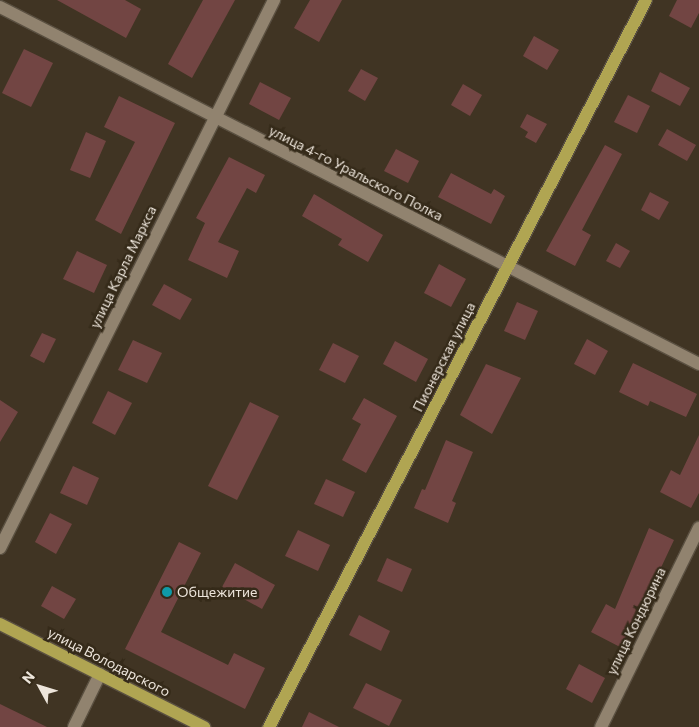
<!DOCTYPE html>
<meta charset="utf-8">
<style>
body{margin:0}
#map{position:relative;width:699px;height:727px;overflow:hidden;background:#403423;font-family:Commissioner,sans-serif}
div>[style]{position:absolute}
.building>*{inset:0;background:#724543}
.roads{filter:drop-shadow(1px 0 #5a5041) drop-shadow(-1px 0 #5a5041) drop-shadow(0 1px #5a5041) drop-shadow(0 -1px #5a5041)}
.minor>*{height:12px;margin:-6px;padding:0 6px;transform-origin:6px;border-radius:6px;background:#91836f}
.major>*{height:12px;margin:-6px;padding:0 6px;transform-origin:6px;border-radius:6px;background:#b0a552}
.dots>*{width:14px;height:14px;translate:-50% -50%;box-sizing:border-box;border:2px solid #352a19;border-radius:50%}
span{translate:-50% -50%;white-space:nowrap;text-align:center;line-height:1.15;-webkit-text-stroke:5px #352a19;paint-order:stroke}
.street-label{font-size:14px;color:#ede5db}
.poi-label{font-size:14px;color:#ede5db}
.left{translate:0 -50%;text-align:left}
.north{position:absolute;left:15px;top:662px;width:50px;height:50px;-webkit-text-stroke:4px #352a19;paint-order:stroke;rotate:309deg;font-size:14px;font-weight:700;line-height:20px;text-align:center;color:#ede5db}
.north::after{content:'';display:block;margin:auto;width:18px;height:22px;background:#ede5db;clip-path:polygon(50% 0,100% 100%,50% 72%,0 100%)}
</style>
<div id="map">
<div class="building">
<div style="clip-path:polygon(57px 0,125px 0,141px 9px,126px 38px)"></div>
<div style="clip-path:polygon(203px 0,235px 0,192px 78px,168px 64px)"></div>
<div style="clip-path:polygon(310px 0,342px 0,319px 42px,294px 28px)"></div>
<div style="clip-path:polygon(677px 0,699px 0,699px 13px,691px 28px,669px 16px)"></div>
<div style="clip-path:polygon(534px 36px,559px 50px,547px 70px,523px 56px)"></div>
<div style="clip-path:polygon(24px 49px,53px 63px,31px 107px,2px 93px)"></div>
<div style="clip-path:polygon(361px 69px,378px 78px,365px 101px,348px 91px)"></div>
<div style="clip-path:polygon(660px 72px,690px 88px,680px 106px,651px 91px)"></div>
<div style="clip-path:polygon(260px 82px,291px 98px,279px 120px,249px 104px)"></div>
<div style="clip-path:polygon(463px 84px,482px 95px,470px 116px,451px 105px)"></div>
<div style="clip-path:polygon(628px 95px,650px 106px,637px 133px,614px 122px)"></div>
<div style="clip-path:polygon(119px 96px,175px 123px,121px 234px,95px 220px,135px 142px,104px 127px)"></div>
<div style="clip-path:polygon(527px 114px,547px 124px,536px 143px,525px 137px,528px 132px,520px 127px)"></div>
<div style="clip-path:polygon(667px 129px,696px 145px,687px 161px,658px 145px)"></div>
<div style="clip-path:polygon(86px 132px,106px 141px,90px 178px,70px 170px)"></div>
<div style="clip-path:polygon(605px 145px,622px 154px,582px 230px,591px 235px,575px 266px,546px 251px)"></div>
<div style="clip-path:polygon(396px 149px,419px 161px,408px 183px,384px 171px)"></div>
<div style="clip-path:polygon(229px 157px,265px 175px,256px 193px,247px 188px,218px 242px,239px 251px,227px 278px,188px 260px,205px 223px,196px 218px)"></div>
<div style="clip-path:polygon(451px 173px,491px 194px,494px 189px,505px 196px,491px 224px,438px 197px)"></div>
<div style="clip-path:polygon(650px 192px,669px 202px,659px 220px,641px 210px)"></div>
<div style="clip-path:polygon(314px 194px,383px 235px,368px 262px,338px 245px,342px 239px,302px 216px)"></div>
<div style="clip-path:polygon(616px 243px,630px 251px,620px 268px,606px 261px)"></div>
<div style="clip-path:polygon(77px 251px,107px 265px,94px 293px,63px 279px)"></div>
<div style="clip-path:polygon(439px 264px,466px 279px,451px 307px,424px 293px)"></div>
<div style="clip-path:polygon(164px 284px,192px 299px,180px 320px,152px 305px)"></div>
<div style="clip-path:polygon(517px 302px,538px 311px,525px 340px,504px 331px)"></div>
<div style="clip-path:polygon(42px 333px,56px 339px,44px 363px,30px 356px)"></div>
<div style="clip-path:polygon(587px 339px,608px 351px,595px 375px,574px 364px)"></div>
<div style="clip-path:polygon(133px 340px,162px 353px,147px 383px,118px 370px)"></div>
<div style="clip-path:polygon(395px 341px,428px 359px,416px 382px,383px 364px)"></div>
<div style="clip-path:polygon(333px 343px,359px 356px,345px 383px,319px 370px)"></div>
<div style="clip-path:polygon(633px 363px,697px 394px,686px 417px,650px 401px,648px 406px,619px 392px)"></div>
<div style="clip-path:polygon(486px 364px,521px 378px,492px 434px,460px 415px)"></div>
<div style="clip-path:polygon(108px 391px,132px 403px,115px 435px,92px 423px)"></div>
<div style="clip-path:polygon(364px 398px,397px 416px,366px 473px,342px 460px,361px 424px,352px 419px)"></div>
<div style="clip-path:polygon(0 400px,18px 412px,0 442px)"></div>
<div style="clip-path:polygon(250px 402px,279px 416px,237px 500px,208px 486px)"></div>
<div style="clip-path:polygon(699px 435px,699px 493px,691px 508px,660px 492px,671px 470px,680px 475px)"></div>
<div style="clip-path:polygon(446px 440px,473px 452px,452px 501px,456px 503px,448px 523px,414px 508px,422px 489px,425px 490px)"></div>
<div style="clip-path:polygon(73px 466px,99px 478px,87px 505px,60px 493px)"></div>
<div style="clip-path:polygon(326px 479px,355px 492px,343px 517px,314px 504px)"></div>
<div style="clip-path:polygon(50px 513px,72px 524px,56px 554px,35px 542px)"></div>
<div style="clip-path:polygon(649px 528px,674px 540px,642px 608px,620px 647px,591px 632px,606px 604px,615px 609px)"></div>
<div style="clip-path:polygon(298px 530px,330px 545px,318px 571px,285px 556px)"></div>
<div style="clip-path:polygon(179px 542px,201px 553px,161px 632px,228px 665px,234px 653px,265px 668px,245px 709px,125px 649px)"></div>
<div style="clip-path:polygon(387px 558px,412px 569px,402px 592px,377px 581px)"></div>
<div style="clip-path:polygon(235px 563px,275px 585px,262px 609px,222px 587px)"></div>
<div style="clip-path:polygon(52px 586px,76px 599px,64px 619px,41px 606px)"></div>
<div style="clip-path:polygon(359px 615px,390px 631px,381px 651px,349px 635px)"></div>
<div style="clip-path:polygon(579px 664px,605px 678px,592px 703px,566px 689px)"></div>
<div style="clip-path:polygon(366px 683px,402px 700px,389px 726px,353px 708px)"></div>
<div style="clip-path:polygon(0 704px,47px 727px,0 727px)"></div>
<div style="clip-path:polygon(309px 712px,339px 727px,302px 727px)"></div>
</div>
<div class="roads">
<div class="minor">
<div style="left:0;top:7px;width:785px;rotate:27.05deg"></div>
<div style="left:0;top:548px;width:613px;rotate:-63.43deg"></div>
<div style="left:74px;top:727px;width:59px;rotate:-63.9deg"></div>
<div style="left:601px;top:727px;width:222px;rotate:-63.8deg"></div>
</div>
<div class="major">
<div style="left:0;top:624px;width:229px;rotate:26.8deg"></div>
<div style="left:269px;top:727px;width:819px;rotate:-62.59deg"></div>
</div>
</div>
<div class="dots">
<div style="left:167px;top:592px;background:#0f9aa8"></div>
</div>
<div class="street-label">
<span style="left:356px;top:173px;rotate:27deg">улица 4-го Уральского Полка</span>
<span style="left:123px;top:267px;rotate:-64deg">улица Карла Маркса</span>
<span style="left:444px;top:357px;rotate:-63deg">Пионерская улица</span>
<span style="left:636px;top:621px;rotate:-64deg">улица Кондюрина</span>
<span style="left:109px;top:662px;rotate:27deg">улица Володарского</span>
</div>
<div class="poi-label">
<span class="left" style="left:177px;top:592px">Общежитие</span>
</div>
<div class="north">N</div>
</div>
